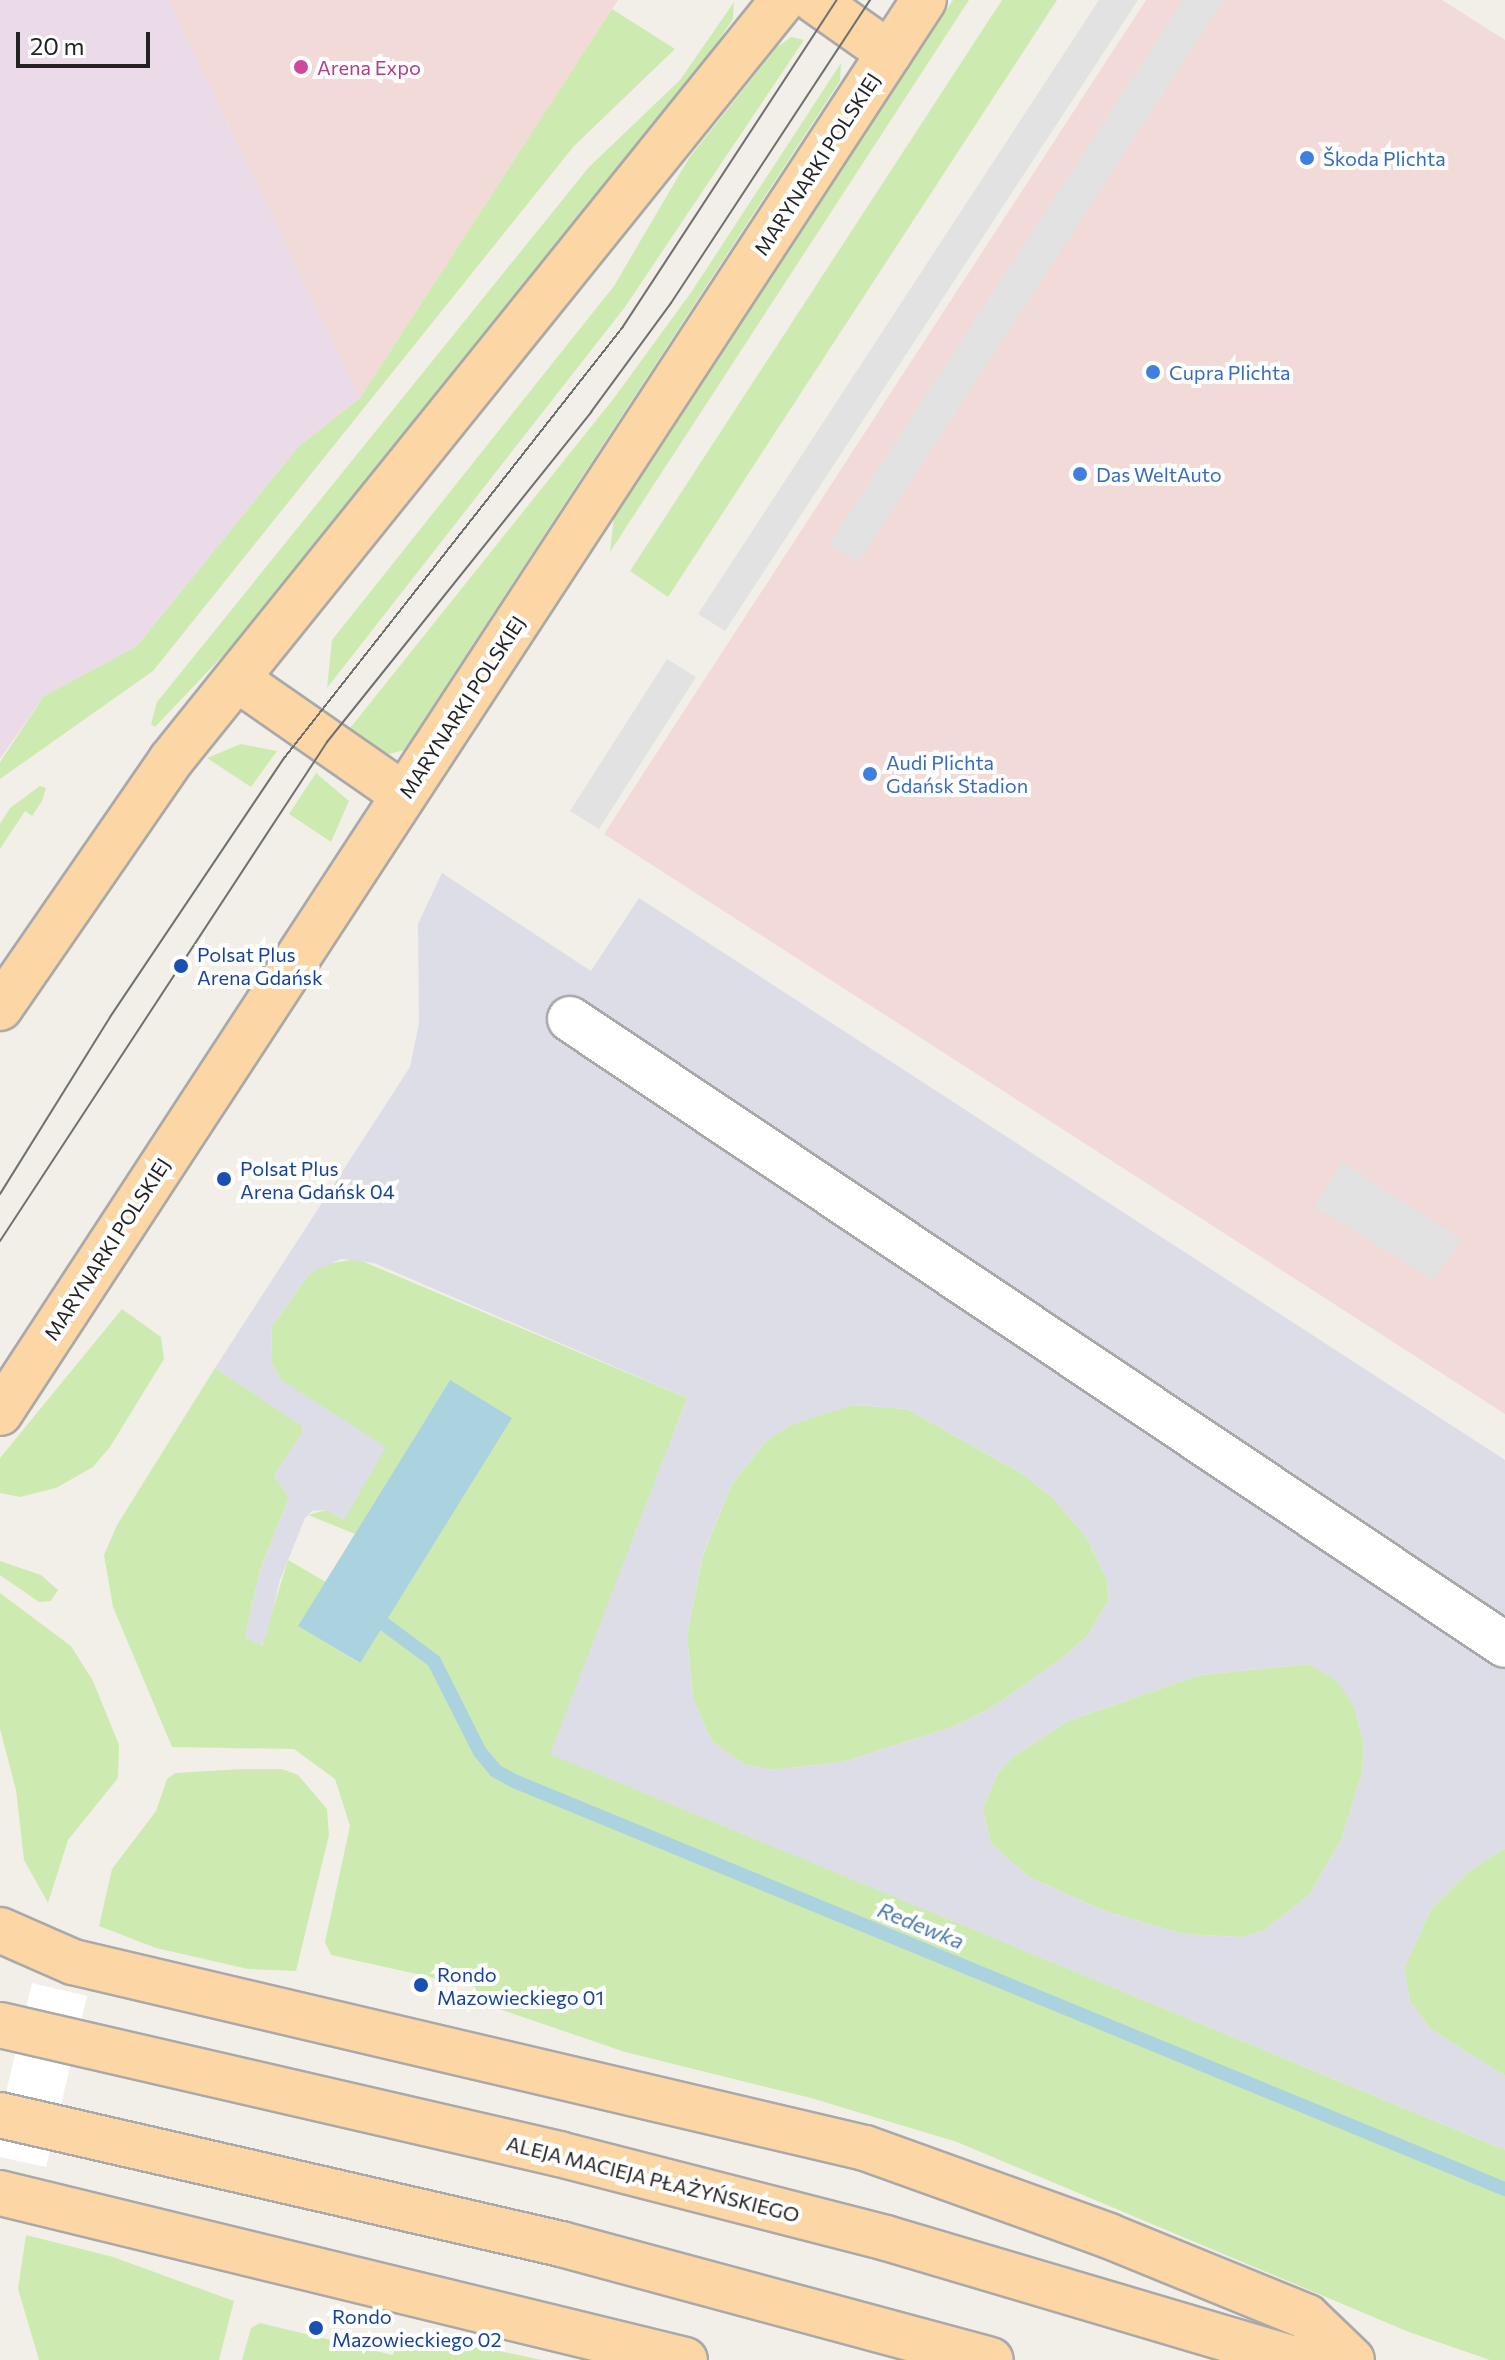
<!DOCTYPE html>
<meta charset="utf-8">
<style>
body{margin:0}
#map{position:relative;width:1505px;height:2360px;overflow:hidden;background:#f2efe9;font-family:Commissioner,sans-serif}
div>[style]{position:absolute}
.commercial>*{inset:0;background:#f2dad9}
.industrial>*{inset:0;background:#ebdbe8}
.grass>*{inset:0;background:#cdebb0}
.parking>*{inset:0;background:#e2e2e2}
.plaza>*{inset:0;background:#dddde8}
.water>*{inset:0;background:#aad3df}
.pier>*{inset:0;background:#fff}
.stream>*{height:14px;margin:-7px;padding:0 7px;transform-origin:7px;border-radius:7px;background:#aad3df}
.roads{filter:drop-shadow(2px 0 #a9a9a9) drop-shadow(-2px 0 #a9a9a9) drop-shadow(0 2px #a9a9a9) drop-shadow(0 -2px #a9a9a9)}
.minor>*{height:44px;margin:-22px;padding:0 22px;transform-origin:22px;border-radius:22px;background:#fff}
.major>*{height:44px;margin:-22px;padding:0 22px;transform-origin:22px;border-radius:22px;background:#fcd6a4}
.tram>*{height:2px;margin:-1px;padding:0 1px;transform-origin:1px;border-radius:1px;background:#707070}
.dots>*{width:22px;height:22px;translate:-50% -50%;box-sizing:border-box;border:4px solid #fff;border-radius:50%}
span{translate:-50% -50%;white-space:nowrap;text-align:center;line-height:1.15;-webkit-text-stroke:8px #fff;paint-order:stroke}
.hotel-label{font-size:20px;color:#b23c85}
.left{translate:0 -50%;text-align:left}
.shop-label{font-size:20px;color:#366cbe}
.street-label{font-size:20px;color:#222}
.transit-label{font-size:20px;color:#164399}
.water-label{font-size:22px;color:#4a7aab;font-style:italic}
.scale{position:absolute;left:16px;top:32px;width:134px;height:36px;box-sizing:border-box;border:4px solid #222;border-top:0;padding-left:10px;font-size:24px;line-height:28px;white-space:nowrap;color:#222;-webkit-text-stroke:6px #fff;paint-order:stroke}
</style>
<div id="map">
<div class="commercial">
<div style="clip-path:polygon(168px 0,618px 0,360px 398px)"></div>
<div style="clip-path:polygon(1146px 0,1442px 0,1505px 40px,1505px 1414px,604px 834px)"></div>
</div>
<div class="industrial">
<div style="clip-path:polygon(0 0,168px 0,360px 398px,299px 446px,137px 646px,44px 696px,0 759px)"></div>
</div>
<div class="grass">
<div style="clip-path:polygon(953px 0,969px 0,610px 552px,614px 517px)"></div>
<div style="clip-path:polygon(1002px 0,1057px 0,668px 597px,630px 571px)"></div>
<div style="clip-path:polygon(734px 2px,733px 19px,714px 47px,232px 646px,155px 727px,151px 724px,157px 702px,589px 167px,680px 80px)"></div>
<div style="clip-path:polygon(612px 9px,675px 49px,574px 146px,153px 671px,0 779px,0 762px,44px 696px,137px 646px,299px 446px,360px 398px)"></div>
<div style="clip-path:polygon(791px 37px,804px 40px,625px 307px,327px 688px,332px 640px,614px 286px,689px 158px,777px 47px)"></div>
<div style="clip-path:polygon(841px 63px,840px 81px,404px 750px,382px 756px,347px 732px,614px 398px,692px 291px)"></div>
<div style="clip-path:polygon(241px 744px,277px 751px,251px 787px,207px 758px)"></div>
<div style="clip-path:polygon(316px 773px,349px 801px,331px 842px,289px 814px)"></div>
<div style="clip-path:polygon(40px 786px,46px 788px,42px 801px,32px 816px,25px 811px,0 849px,0 824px,10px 808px)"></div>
<div style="clip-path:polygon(357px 1259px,687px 1398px,551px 1754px,1505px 2150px,1505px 2360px,1490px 2360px,1409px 2332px,957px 2142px,811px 2098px,625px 2052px,473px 2000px,475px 1987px,331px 1955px,325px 1942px,350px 1826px,335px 1779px,294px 1749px,172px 1747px,113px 1607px,104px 1555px,117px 1525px,215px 1368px,302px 1425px,303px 1431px,275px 1475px,289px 1498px,260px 1570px,245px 1637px,262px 1645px,288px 1560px,326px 1582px,299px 1626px,359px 1663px,450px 1380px,355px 1534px,308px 1515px,326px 1510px,344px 1520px,317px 1407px,281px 1380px,271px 1363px,272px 1326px,310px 1273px,326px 1264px)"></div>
<div style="clip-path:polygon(122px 1309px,161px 1337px,164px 1359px,110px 1447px,93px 1467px,56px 1488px,20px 1497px,0 1493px,0 1458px)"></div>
<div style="clip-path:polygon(852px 1405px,907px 1409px,1024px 1475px,1052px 1497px,1087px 1538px,1107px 1580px,1109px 1600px,1087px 1636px,1065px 1656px,993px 1707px,952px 1727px,843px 1762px,773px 1770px,746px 1765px,712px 1742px,693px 1699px,687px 1635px,703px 1555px,732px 1484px,767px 1440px,792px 1424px)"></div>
<div style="clip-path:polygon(0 1561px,41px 1575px,58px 1590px,51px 1601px,39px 1602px,0 1575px)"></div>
<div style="clip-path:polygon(0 1593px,71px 1646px,93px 1681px,119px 1745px,118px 1778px,68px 1840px,48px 1903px,24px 1860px,16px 1790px,0 1729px)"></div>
<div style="clip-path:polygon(1309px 1664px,1339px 1682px,1355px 1708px,1364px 1746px,1362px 1773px,1341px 1840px,1309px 1895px,1263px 1931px,1242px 1937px,1183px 1934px,1102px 1910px,1029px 1877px,991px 1844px,983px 1809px,997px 1774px,1013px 1757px,1068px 1721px,1200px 1675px)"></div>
<div style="clip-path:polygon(242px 1769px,282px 1769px,298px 1775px,327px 1809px,329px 1835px,296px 1971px,248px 1969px,156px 1948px,99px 1926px,112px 1869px,156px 1811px,167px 1779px,175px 1773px)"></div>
<div style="clip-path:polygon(1505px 1848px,1505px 2076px,1430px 2029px,1410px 2001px,1404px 1968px,1431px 1909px,1469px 1871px)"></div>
<div style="clip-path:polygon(26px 2235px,113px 2257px,234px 2301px,219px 2360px,39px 2360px,18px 2289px)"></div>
<div style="clip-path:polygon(260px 2323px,393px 2355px,396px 2343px,472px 2345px,542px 2360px,242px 2360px,251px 2328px)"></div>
</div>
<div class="parking">
<div style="clip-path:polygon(1099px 0,1138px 0,725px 631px,698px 614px)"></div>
<div style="clip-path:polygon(1183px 0,1224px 0,858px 563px,829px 544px)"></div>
<div style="clip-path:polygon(667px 659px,696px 677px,599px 829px,570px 811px)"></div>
<div style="clip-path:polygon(1342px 1162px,1462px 1240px,1433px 1280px,1314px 1206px)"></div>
</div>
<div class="plaza">
<div style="clip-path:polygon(evenodd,442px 873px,591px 971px,639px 898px,1505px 1460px,1505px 1848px,1469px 1871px,1431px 1909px,1404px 1968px,1410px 2001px,1430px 2029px,1505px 2076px,1505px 2150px,550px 1754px,687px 1398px,374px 1263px,341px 1259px,310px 1273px,272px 1326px,271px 1363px,281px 1380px,386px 1447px,344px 1520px,326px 1510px,312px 1511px,305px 1518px,280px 1580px,267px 1634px,261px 1645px,245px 1637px,260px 1570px,289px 1498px,274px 1475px,303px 1431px,302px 1426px,215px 1368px,410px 1067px,419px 1023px,418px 924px,442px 873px,852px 1405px,907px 1409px,1024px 1475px,1052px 1497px,1087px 1538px,1107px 1580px,1109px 1600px,1087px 1636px,1065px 1656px,993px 1707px,952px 1727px,843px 1762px,773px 1770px,746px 1765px,712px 1742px,693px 1699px,687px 1635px,703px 1554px,732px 1484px,767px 1440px,793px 1424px,852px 1405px,442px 873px,1309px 1664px,1338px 1682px,1355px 1708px,1364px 1746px,1362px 1773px,1341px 1840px,1309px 1895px,1263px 1931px,1242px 1937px,1183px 1934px,1102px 1910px,1029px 1877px,991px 1844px,983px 1809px,997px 1774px,1013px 1757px,1068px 1721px,1200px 1675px,1309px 1664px)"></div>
</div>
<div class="water">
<div style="clip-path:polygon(450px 1380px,512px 1418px,360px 1663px,298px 1626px)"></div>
</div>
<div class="pier">
<div style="clip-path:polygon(32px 1983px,87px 1996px,46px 2167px,0 2157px,0 2118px)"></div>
</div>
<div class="stream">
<div style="left:384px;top:1624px;width:62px;rotate:36.5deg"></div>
<div style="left:434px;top:1661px;width:102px;rotate:63.2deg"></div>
<div style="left:480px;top:1752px;width:25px;rotate:50deg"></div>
<div style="left:496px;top:1771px;width:21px;rotate:29deg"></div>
<div style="left:514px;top:1781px;width:1072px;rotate:22.38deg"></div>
</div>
<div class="roads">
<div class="minor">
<div style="left:570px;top:1019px;width:1125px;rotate:33.8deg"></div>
</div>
<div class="major">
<div style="left:814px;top:0;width:92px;rotate:35.2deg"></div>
<div style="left:237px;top:679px;width:203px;rotate:34.8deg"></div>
<div style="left:0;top:1008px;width:301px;rotate:-55.4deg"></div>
<div style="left:171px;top:760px;width:976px;rotate:-51.16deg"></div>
<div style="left:0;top:1413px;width:1688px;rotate:-56.82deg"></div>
<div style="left:0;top:1930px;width:80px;rotate:23.7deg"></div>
<div style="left:73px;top:1962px;width:814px;rotate:13.22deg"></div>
<div style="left:865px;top:2148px;width:259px;rotate:19.8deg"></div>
<div style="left:1109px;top:2236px;width:214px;rotate:22.2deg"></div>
<div style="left:1307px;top:2317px;width:62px;rotate:43.7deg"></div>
<div style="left:0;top:2025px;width:574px;rotate:12.99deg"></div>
<div style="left:559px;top:2154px;width:338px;rotate:14.4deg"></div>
<div style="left:886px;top:2238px;width:430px;rotate:16.5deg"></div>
<div style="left:0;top:2115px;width:576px;rotate:12.95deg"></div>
<div style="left:561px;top:2244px;width:445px;rotate:15.1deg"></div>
<div style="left:0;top:2193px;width:705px;rotate:13.7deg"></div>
</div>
</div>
<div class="tram">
<div style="left:0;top:1194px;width:208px;rotate:-58.1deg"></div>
<div style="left:110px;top:1017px;width:313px;rotate:-56.1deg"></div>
<div style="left:285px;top:757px;width:546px;rotate:-51.85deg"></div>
<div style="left:622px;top:328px;width:392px;rotate:-56.8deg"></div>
<div style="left:0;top:1241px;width:597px;rotate:-56.76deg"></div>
<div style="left:327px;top:742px;width:423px;rotate:-51.3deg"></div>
<div style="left:591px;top:412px;width:135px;rotate:-53.7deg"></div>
<div style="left:671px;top:303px;width:363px;rotate:-56.7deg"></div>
</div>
<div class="dots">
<div style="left:301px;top:67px;background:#d1479c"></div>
<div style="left:1307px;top:158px;background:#3f7fe0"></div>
<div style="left:1153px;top:372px;background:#3f7fe0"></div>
<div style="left:1080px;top:474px;background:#3f7fe0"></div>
<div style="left:870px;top:774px;background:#3f7fe0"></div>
<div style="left:181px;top:966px;background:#1a4fb4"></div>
<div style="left:224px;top:1179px;background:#1a4fb4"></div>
<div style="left:421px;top:1985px;background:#1a4fb4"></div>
<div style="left:316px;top:2328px;background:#1a4fb4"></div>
</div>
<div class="hotel-label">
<span class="left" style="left:317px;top:67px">Arena Expo</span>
</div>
<div class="shop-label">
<span class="left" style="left:1323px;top:158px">Škoda Plichta</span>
<span class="left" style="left:1169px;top:372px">Cupra Plichta</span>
<span class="left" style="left:1096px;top:474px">Das WeltAuto</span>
<span class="left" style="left:886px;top:774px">Audi Plichta<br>Gdańsk Stadion</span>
</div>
<div class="street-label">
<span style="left:817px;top:164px;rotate:-57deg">MARYNARKI POLSKIEJ</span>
<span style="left:462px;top:707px;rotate:-57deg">MARYNARKI POLSKIEJ</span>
<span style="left:107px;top:1249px;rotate:-57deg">MARYNARKI POLSKIEJ</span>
<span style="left:653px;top:2179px;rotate:14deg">ALEJA MACIEJA PŁAŻYŃSKIEGO</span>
</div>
<div class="transit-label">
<span class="left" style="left:197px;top:966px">Polsat Plus<br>Arena Gdańsk</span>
<span class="left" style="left:240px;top:1180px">Polsat Plus<br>Arena Gdańsk 04</span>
<span class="left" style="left:437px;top:1986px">Rondo<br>Mazowieckiego 01</span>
<span class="left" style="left:332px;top:2328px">Rondo<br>Mazowieckiego 02</span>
</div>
<div class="water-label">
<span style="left:921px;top:1925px;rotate:22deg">Redewka</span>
</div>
<div class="scale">20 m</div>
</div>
